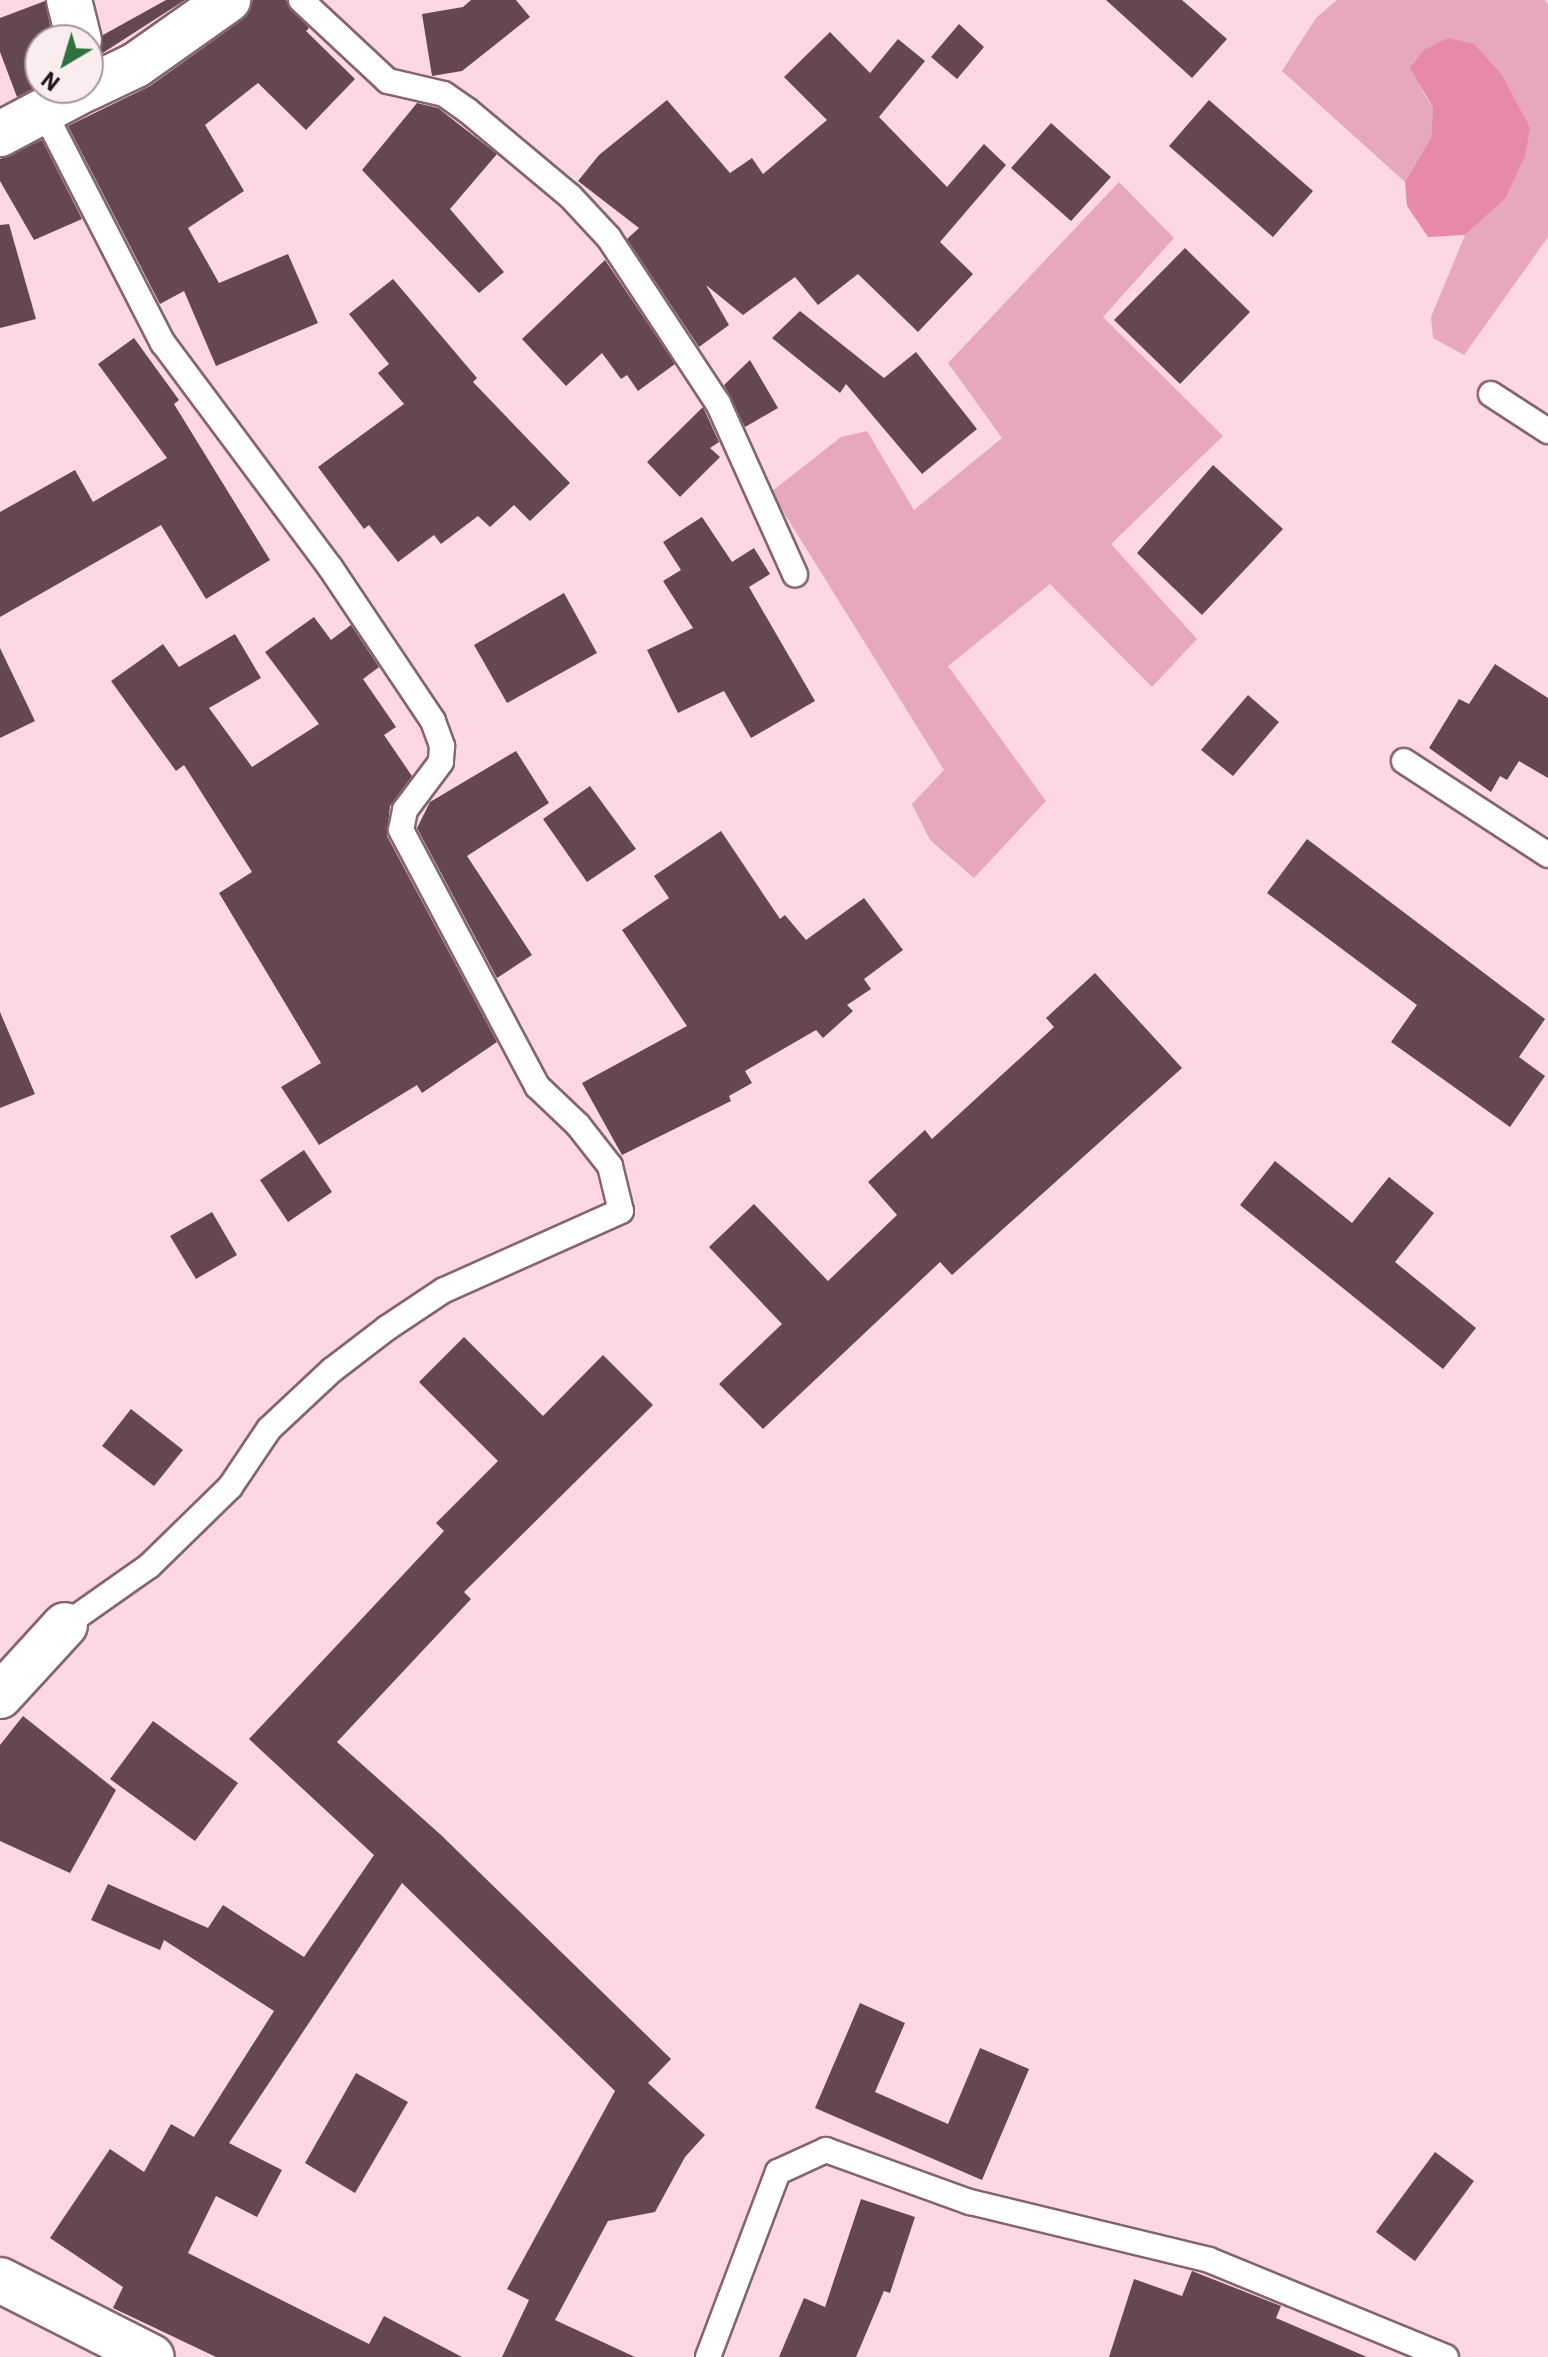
<!DOCTYPE html>
<style>
body{margin:0}
#map{position:relative;width:1548px;height:2357px;overflow:hidden;background:#fdd8e3;font-family:"IBM Plex Sans",sans-serif}
div>[style]{position:absolute}
.green>*{inset:0;background:#e7a8bc}
.water>*{inset:0;background:#e789a9}
.building>*{inset:0;background:#654750}
.roads{filter:drop-shadow(2px 0 #84646e) drop-shadow(-2px 0 #84646e) drop-shadow(0 2px #84646e) drop-shadow(0 -2px #84646e)}
.lane>*{height:24px;margin:-12px;padding:0 12px;transform-origin:12px;border-radius:12px;background:#fff}
.street>*{height:44px;margin:-22px;padding:0 22px;transform-origin:22px;border-radius:22px;background:#fff}
span{translate:-50% -50%;white-space:nowrap;text-align:center;line-height:1.15;-webkit-text-stroke:8px #fbecf0;paint-order:stroke}
.north{position:absolute;left:24px;top:24px;width:80px;height:80px;box-sizing:border-box;background:#fbecf0;border:2px solid #a5979b;border-radius:50%;rotate:218deg;font-size:22px;font-weight:700;line-height:32px;text-align:center;color:#23171b}
.north::after{content:'';display:block;margin:auto;width:28px;height:36px;background:#2d723d;clip-path:polygon(50% 0,100% 100%,50% 72%,0 100%)}
</style>
<div id="map">
<div class="green">
<div style="clip-path:polygon(1337px 0,1545px 0,1548px 4px,1548px 237px,1464px 355px,1433px 338px,1431px 317px,1465px 235px,1505px 199px,1417px 84px,1433px 107px,1431px 138px,1405px 182px,1282px 71px,1316px 18px)"></div>
<div style="clip-path:polygon(1119px 182px,1174px 238px,1103px 317px,1223px 436px,1111px 544px,1197px 639px,1152px 687px,1050px 584px,948px 666px,1046px 801px,974px 878px,930px 840px,912px 804px,944px 770px,771px 492px,841px 437px,867px 431px,914px 510px,1002px 438px,948px 363px)"></div>
</div>
<div class="water">
<div style="clip-path:polygon(1448px 38px,1474px 44px,1502px 75px,1530px 128px,1525px 156px,1505px 199px,1465px 235px,1428px 237px,1407px 206px,1405px 182px,1431px 138px,1433px 107px,1410px 68px,1424px 50px)"></div>
</div>
<div class="building">
<div style="clip-path:polygon(166px 0,185px 0,98px 56px,103px 35px)"></div>
<div style="clip-path:polygon(253px 0,286px 0,309px 28px,306px 31px,355px 79px,306px 130px,258px 83px,205px 125px,244px 191px,188px 228px,219px 283px,288px 254px,318px 323px,216px 366px,184px 291px,160px 304px,68px 126px,150px 86px,242px 20px)"></div>
<div style="clip-path:polygon(471px 0,516px 0,530px 17px,462px 71px,432px 76px,422px 14px,463px 7px)"></div>
<div style="clip-path:polygon(1106px 0,1182px 0,1227px 39px,1192px 78px)"></div>
<div style="clip-path:polygon(45px 1px,53px 40px,40px 40px,40px 85px,17px 97px,0 52px,0 18px)"></div>
<div style="clip-path:polygon(959px 24px,984px 47px,957px 79px,931px 57px)"></div>
<div style="clip-path:polygon(830px 32px,870px 73px,898px 39px,925px 61px,879px 117px,947px 187px,984px 144px,1006px 165px,940px 242px,973px 274px,918px 332px,858px 274px,818px 305px,795px 277px,743px 315px,706px 285px,729px 325px,699px 347px,627px 239px,639px 228px,578px 181px,599px 155px,667px 100px,730px 173px,752px 158px,763px 174px,827px 120px,784px 77px)"></div>
<div style="clip-path:polygon(1209px 100px,1313px 191px,1273px 237px,1169px 146px)"></div>
<div style="clip-path:polygon(417px 103px,438px 108px,497px 154px,450px 209px,504px 272px,479px 293px,362px 170px)"></div>
<div style="clip-path:polygon(1051px 123px,1111px 177px,1071px 221px,1011px 168px)"></div>
<div style="clip-path:polygon(42px 140px,82px 219px,34px 240px,0 181px,0 159px)"></div>
<div style="clip-path:polygon(9px 224px,36px 319px,0 328px,0 225px)"></div>
<div style="clip-path:polygon(1185px 248px,1250px 312px,1180px 384px,1114px 320px)"></div>
<div style="clip-path:polygon(605px 260px,675px 364px,638px 391px,627px 375px,621px 379px,602px 353px,566px 386px,522px 339px)"></div>
<div style="clip-path:polygon(393px 279px,477px 378px,473px 382px,570px 483px,530px 521px,514px 505px,490px 527px,478px 516px,441px 544px,434px 535px,398px 562px,369px 525px,364px 529px,318px 467px,404px 404px,378px 373px,389px 364px,349px 314px)"></div>
<div style="clip-path:polygon(800px 311px,884px 378px,916px 352px,977px 429px,922px 474px,846px 384px,840px 393px,772px 338px)"></div>
<div style="clip-path:polygon(134px 338px,179px 400px,174px 404px,270px 560px,206px 599px,161px 525px,0 617px,0 512px,75px 470px,93px 502px,167px 458px,98px 364px)"></div>
<div style="clip-path:polygon(750px 360px,778px 408px,745px 427px,724px 385px)"></div>
<div style="clip-path:polygon(703px 407px,719px 442px,710px 448px,720px 457px,680px 497px,647px 462px)"></div>
<div style="clip-path:polygon(1213px 465px,1283px 529px,1202px 615px,1137px 553px)"></div>
<div style="clip-path:polygon(702px 517px,732px 562px,754px 548px,770px 574px,749px 587px,815px 701px,751px 738px,724px 691px,678px 713px,647px 650px,693px 628px,663px 581px,681px 570px,663px 542px)"></div>
<div style="clip-path:polygon(564px 593px,597px 653px,507px 703px,474px 645px)"></div>
<div style="clip-path:polygon(314px 617px,331px 640px,351px 625px,379px 667px,363px 679px,396px 727px,384px 735px,412px 776px,390px 806px,387px 836px,497px 1042px,422px 1093px,417px 1085px,319px 1145px,281px 1087px,321px 1063px,219px 893px,252px 872px,184px 765px,176px 771px,111px 681px,163px 644px,179px 667px,235px 634px,261px 678px,209px 708px,252px 767px,319px 724px,265px 652px)"></div>
<div style="clip-path:polygon(0 648px,35px 721px,0 738px)"></div>
<div style="clip-path:polygon(1495px 664px,1548px 698px,1548px 778px,1519px 761px,1507px 780px,1500px 776px,1491px 792px,1429px 748px,1459px 699px,1469px 704px)"></div>
<div style="clip-path:polygon(1248px 695px,1279px 722px,1233px 776px,1201px 750px)"></div>
<div style="clip-path:polygon(516px 751px,549px 803px,467px 856px,532px 955px,497px 978px,417px 828px,430px 802px)"></div>
<div style="clip-path:polygon(590px 786px,636px 849px,587px 882px,543px 819px)"></div>
<div style="clip-path:polygon(721px 831px,780px 919px,785px 915px,806px 940px,864px 898px,903px 950px,864px 979px,871px 989px,847px 1005px,853px 1011px,823px 1038px,816px 1030px,745px 1071px,752px 1083px,729px 1096px,731px 1101px,622px 1155px,582px 1083px,687px 1026px,622px 930px,669px 898px,654px 876px)"></div>
<div style="clip-path:polygon(1307px 839px,1545px 1019px,1519px 1057px,1545px 1076px,1510px 1127px,1391px 1042px,1417px 1005px,1267px 893px)"></div>
<div style="clip-path:polygon(1095px 973px,1182px 1068px,952px 1275px,940px 1262px,763px 1429px,719px 1384px,782px 1324px,709px 1247px,754px 1204px,828px 1281px,897px 1215px,868px 1182px,925px 1130px,932px 1139px,1054px 1027px,1046px 1018px)"></div>
<div style="clip-path:polygon(0 1012px,35px 1094px,0 1108px)"></div>
<div style="clip-path:polygon(304px 1150px,332px 1192px,288px 1222px,260px 1180px)"></div>
<div style="clip-path:polygon(1275px 1161px,1352px 1223px,1389px 1177px,1434px 1213px,1395px 1262px,1476px 1328px,1443px 1369px,1240px 1205px)"></div>
<div style="clip-path:polygon(212px 1212px,237px 1255px,196px 1279px,170px 1236px)"></div>
<div style="clip-path:polygon(464px 1337px,543px 1416px,603px 1355px,653px 1405px,464px 1592px,471px 1599px,337px 1742px,441px 1835px,671px 2059px,648px 2083px,705px 2135px,685px 2157px,655px 2212px,608px 2221px,555px 2320px,635px 2357px,502px 2357px,529px 2300px,507px 2289px,615px 2091px,402px 1883px,229px 2143px,282px 2170px,257px 2217px,216px 2196px,188px 2253px,369px 2344px,384px 2316px,462px 2357px,216px 2357px,113px 2308px,123px 2287px,50px 2238px,110px 2149px,144px 2172px,171px 2124px,194px 2137px,274px 2011px,164px 1940px,160px 1950px,91px 1920px,108px 1884px,208px 1928px,223px 1905px,304px 1957px,374px 1855px,249px 1739px,444px 1531px,436px 1523px,498px 1461px,419px 1382px)"></div>
<div style="clip-path:polygon(131px 1409px,183px 1450px,154px 1486px,102px 1446px)"></div>
<div style="clip-path:polygon(23px 1716px,116px 1790px,70px 1873px,0 1841px,0 1745px)"></div>
<div style="clip-path:polygon(153px 1721px,238px 1783px,195px 1841px,110px 1779px)"></div>
<div style="clip-path:polygon(860px 2003px,905px 2023px,875px 2092px,948px 2124px,980px 2048px,1029px 2069px,982px 2180px,815px 2108px)"></div>
<div style="clip-path:polygon(356px 2073px,408px 2102px,355px 2193px,305px 2163px)"></div>
<div style="clip-path:polygon(1435px 2152px,1474px 2181px,1415px 2261px,1376px 2232px)"></div>
<div style="clip-path:polygon(861px 2199px,915px 2217px,890px 2293px,884px 2291px,856px 2357px,779px 2357px,804px 2298px,825px 2307px)"></div>
<div style="clip-path:polygon(1192px 2271px,1281px 2306px,1276px 2318px,1367px 2357px,1109px 2357px,1134px 2279px,1182px 2296px)"></div>
</div>
<div class="roads">
<div class="lane">
<div style="left:301px;top:0;width:119px;rotate:43deg"></div>
<div style="left:388px;top:81px;width:57px;rotate:13.1deg"></div>
<div style="left:444px;top:94px;width:28px;rotate:35deg"></div>
<div style="left:467px;top:110px;width:134px;rotate:39.9deg"></div>
<div style="left:570px;top:196px;width:57px;rotate:47.1deg"></div>
<div style="left:609px;top:238px;width:198px;rotate:56.6deg"></div>
<div style="left:718px;top:403px;width:188px;rotate:65.8deg"></div>
<div style="left:43px;top:110px;width:262px;rotate:62.8deg"></div>
<div style="left:163px;top:343px;width:279px;rotate:53.3deg"></div>
<div style="left:330px;top:567px;width:185px;rotate:56.2deg"></div>
<div style="left:433px;top:721px;width:27px;rotate:70deg"></div>
<div style="left:442px;top:746px;width:16px;rotate:94deg"></div>
<div style="left:441px;top:762px;width:60px;rotate:126.9deg"></div>
<div style="left:405px;top:810px;width:20px;rotate:101deg"></div>
<div style="left:401px;top:830px;width:290px;rotate:62deg"></div>
<div style="left:537px;top:1086px;width:57px;rotate:43.6deg"></div>
<div style="left:578px;top:1125px;width:52px;rotate:52deg"></div>
<div style="left:610px;top:1166px;width:46px;rotate:76.3deg"></div>
<div style="left:621px;top:1211px;width:194px;rotate:155.9deg"></div>
<div style="left:444px;top:1290px;width:69px;rotate:146.3deg"></div>
<div style="left:387px;top:1328px;width:69px;rotate:142.6deg"></div>
<div style="left:332px;top:1370px;width:86px;rotate:136.9deg"></div>
<div style="left:269px;top:1429px;width:70px;rotate:123.9deg"></div>
<div style="left:230px;top:1487px;width:113px;rotate:135.7deg"></div>
<div style="left:149px;top:1566px;width:103px;rotate:144.9deg"></div>
<div style="left:1491px;top:394px;width:68px;rotate:33deg"></div>
<div style="left:1404px;top:761px;width:172px;rotate:33.1deg"></div>
<div style="left:708px;top:2357px;width:198px;rotate:-69.3deg"></div>
<div style="left:778px;top:2172px;width:53px;rotate:-24.6deg"></div>
<div style="left:826px;top:2150px;width:153px;rotate:19.9deg"></div>
<div style="left:970px;top:2202px;width:246px;rotate:13.6deg"></div>
<div style="left:1209px;top:2260px;width:256px;rotate:22.3deg"></div>
</div>
<div class="street">
<div style="left:69px;top:0;width:41px;rotate:76deg"></div>
<div style="left:88px;top:88px;width:53px;rotate:-25.6deg"></div>
<div style="left:136px;top:65px;width:113px;rotate:-35.2deg"></div>
<div style="left:0;top:134px;width:98px;rotate:-27.9deg"></div>
<div style="left:0;top:1696px;width:96px;rotate:-47.5deg"></div>
<div style="left:0;top:2280px;width:170px;rotate:26.9deg"></div>
</div>
</div>
<div class="north">N</div>
</div>
